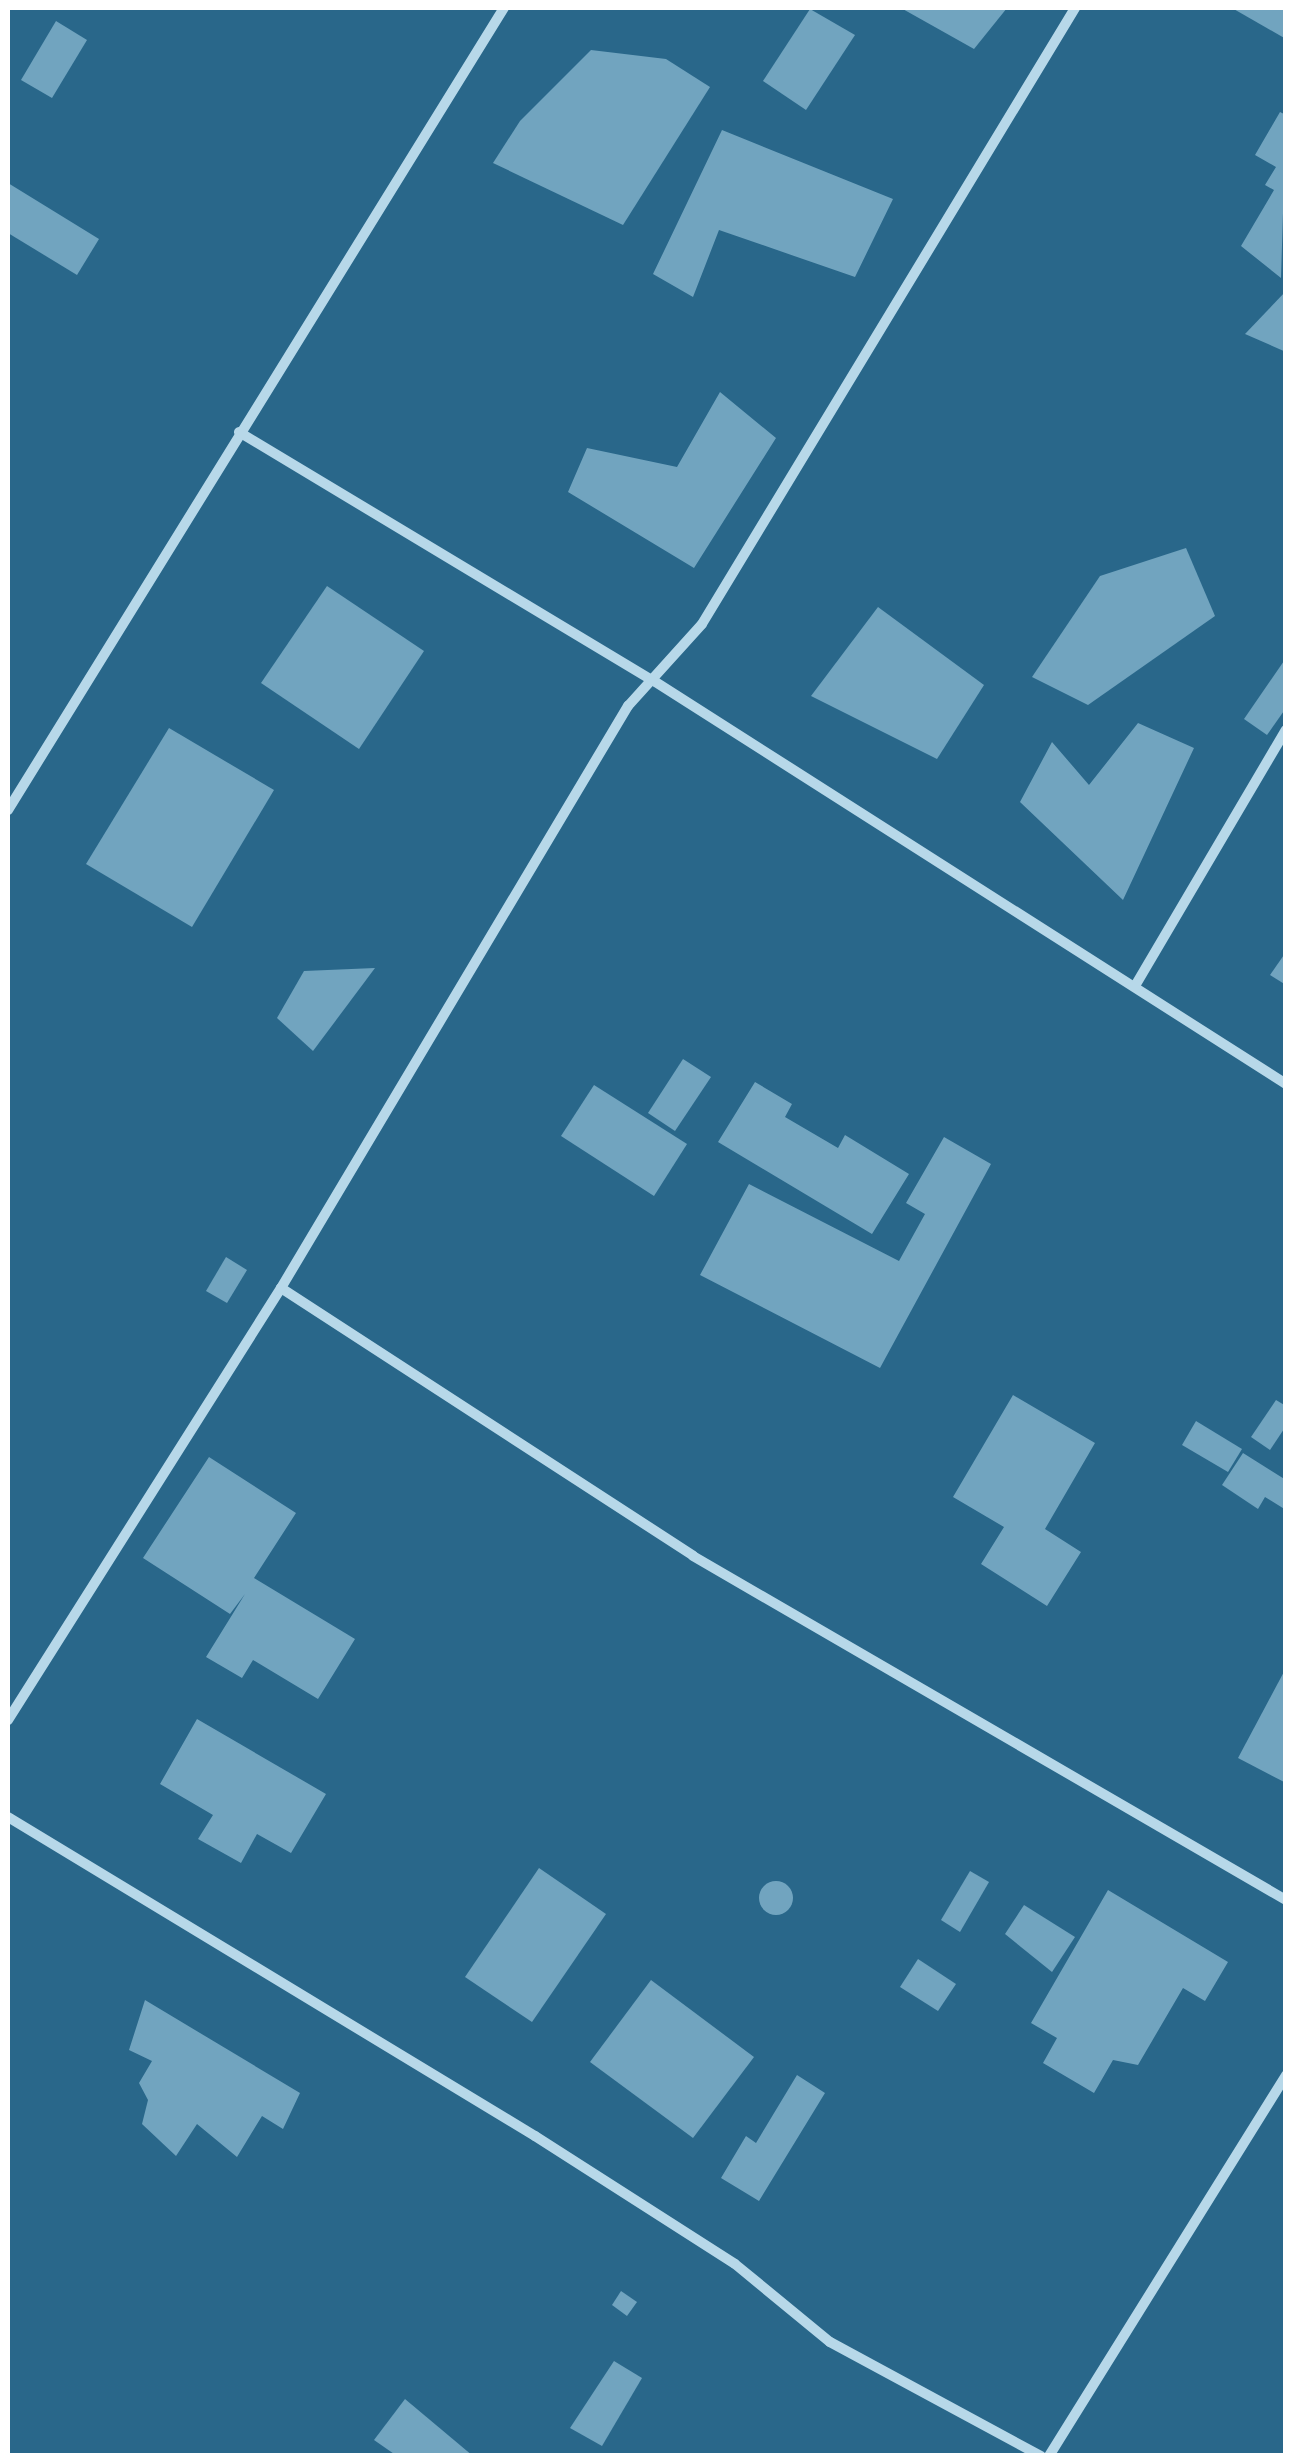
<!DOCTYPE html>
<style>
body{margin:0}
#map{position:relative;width:1293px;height:2463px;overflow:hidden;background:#29678a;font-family:Arial,sans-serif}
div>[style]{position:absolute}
.building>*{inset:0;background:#71a4bf}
.round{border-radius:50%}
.street>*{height:10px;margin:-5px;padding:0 5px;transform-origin:5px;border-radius:5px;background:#b7d8e9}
span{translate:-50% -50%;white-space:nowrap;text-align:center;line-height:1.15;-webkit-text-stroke:10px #29678a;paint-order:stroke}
.frame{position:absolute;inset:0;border:10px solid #fff;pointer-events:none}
</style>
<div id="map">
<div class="building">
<div style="clip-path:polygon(901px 8px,1007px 8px,974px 49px)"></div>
<div style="clip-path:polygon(1232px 8px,1286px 8px,1286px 39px)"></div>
<div style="clip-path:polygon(810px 9px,855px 35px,806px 110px,763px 81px)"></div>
<div style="clip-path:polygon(56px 21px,87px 40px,52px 98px,21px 80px)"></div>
<div style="clip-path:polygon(591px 50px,666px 59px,710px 87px,623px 225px,493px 163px,520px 121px)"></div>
<div style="clip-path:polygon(1280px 112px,1286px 115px,1281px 278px,1241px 246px,1274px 190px,1265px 185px,1276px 167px,1255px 155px)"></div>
<div style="clip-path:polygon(722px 130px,893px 199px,855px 277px,719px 230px,693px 297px,653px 274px)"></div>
<div style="clip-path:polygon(8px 183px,99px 239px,77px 275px,8px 233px)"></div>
<div style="clip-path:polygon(1286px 291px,1286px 352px,1245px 334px)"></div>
<div style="clip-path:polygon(720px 392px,776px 438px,694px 568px,568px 492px,587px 448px,677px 467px)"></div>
<div style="clip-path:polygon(1186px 548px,1215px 616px,1088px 705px,1032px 677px,1100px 576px)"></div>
<div style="clip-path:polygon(327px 586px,424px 651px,359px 749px,261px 683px)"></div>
<div style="clip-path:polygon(878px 607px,984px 685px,937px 759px,811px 696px)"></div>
<div style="clip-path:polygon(1286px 658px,1286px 708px,1267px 735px,1244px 719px)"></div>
<div style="clip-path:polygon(1138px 723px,1194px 748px,1123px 900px,1020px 802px,1052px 742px,1089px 785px)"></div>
<div style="clip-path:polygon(169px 728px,274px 790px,192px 927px,86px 864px)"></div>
<div style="clip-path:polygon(1286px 952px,1286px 985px,1270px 975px)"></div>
<div style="clip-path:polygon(375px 968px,313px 1051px,277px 1018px,304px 971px)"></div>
<div style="clip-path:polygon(683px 1059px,711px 1077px,675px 1131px,648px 1113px)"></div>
<div style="clip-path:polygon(755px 1082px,792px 1104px,785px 1117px,838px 1148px,845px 1135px,909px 1174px,872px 1234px,718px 1142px)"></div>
<div style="clip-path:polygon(594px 1085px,687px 1144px,654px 1196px,561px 1136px)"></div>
<div style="clip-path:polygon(944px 1137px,991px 1164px,880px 1368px,700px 1275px,749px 1184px,899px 1261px,925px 1214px,906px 1203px)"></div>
<div style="clip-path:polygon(226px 1257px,247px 1270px,227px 1303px,206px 1291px)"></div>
<div style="clip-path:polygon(1013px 1395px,1095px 1443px,1045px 1529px,1081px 1552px,1047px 1606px,981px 1564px,1004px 1527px,953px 1497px)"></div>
<div style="clip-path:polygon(1276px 1400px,1286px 1406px,1286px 1426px,1270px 1450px,1251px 1437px)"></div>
<div style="clip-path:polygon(1196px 1421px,1242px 1449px,1228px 1472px,1182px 1445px)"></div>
<div style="clip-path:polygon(1243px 1453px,1286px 1480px,1286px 1510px,1265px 1497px,1258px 1509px,1222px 1485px)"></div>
<div style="clip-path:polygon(209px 1457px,296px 1513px,254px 1578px,355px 1639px,318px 1699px,253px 1660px,242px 1678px,206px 1657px,245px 1594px,230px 1614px,143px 1558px)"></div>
<div style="clip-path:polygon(1286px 1668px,1286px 1783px,1238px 1758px)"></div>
<div style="clip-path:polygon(197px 1719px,326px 1794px,291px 1853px,257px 1834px,241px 1863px,198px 1839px,213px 1815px,160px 1784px)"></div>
<div style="clip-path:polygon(539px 1868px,606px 1914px,532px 2022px,465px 1977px)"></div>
<div style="clip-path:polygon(970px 1871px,989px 1882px,960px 1932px,941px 1920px)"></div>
<div class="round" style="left:759px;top:1881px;width:34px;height:34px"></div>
<div style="clip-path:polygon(1108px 1890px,1228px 1962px,1205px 2001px,1183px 1988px,1138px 2065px,1113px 2060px,1094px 2093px,1043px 2063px,1057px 2038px,1031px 2023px)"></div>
<div style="clip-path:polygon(1024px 1905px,1075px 1937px,1052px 1972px,1005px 1934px)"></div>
<div style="clip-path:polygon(918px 1959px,956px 1984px,938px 2011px,900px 1987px)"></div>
<div style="clip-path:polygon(651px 1980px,754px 2057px,693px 2138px,590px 2062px)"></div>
<div style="clip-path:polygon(145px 2000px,300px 2093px,283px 2129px,262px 2116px,237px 2157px,197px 2124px,176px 2156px,142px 2124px,148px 2100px,139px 2083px,152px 2061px,129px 2050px)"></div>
<div style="clip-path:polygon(797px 2075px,825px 2093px,759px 2201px,721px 2178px,746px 2136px,756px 2143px)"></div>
<div style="clip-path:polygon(621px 2291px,637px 2302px,627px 2316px,612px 2305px)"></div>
<div style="clip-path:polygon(614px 2361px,642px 2378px,602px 2446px,570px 2428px)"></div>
<div style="clip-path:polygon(405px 2399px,473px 2456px,397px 2456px,374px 2440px)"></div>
</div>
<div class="street">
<div style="left:239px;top:432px;width:484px;rotate:31deg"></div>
<div style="left:654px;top:681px;width:750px;rotate:32.52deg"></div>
<div style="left:8px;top:810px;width:943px;rotate:-58.27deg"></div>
<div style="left:1135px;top:986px;width:297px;rotate:-59.5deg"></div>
<div style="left:281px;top:1288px;width:491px;rotate:33deg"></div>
<div style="left:693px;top:1556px;width:686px;rotate:30.12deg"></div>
<div style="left:8px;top:1720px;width:511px;rotate:-57.71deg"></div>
<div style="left:281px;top:1288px;width:678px;rotate:-59.2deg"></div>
<div style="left:628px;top:706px;width:110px;rotate:-47.9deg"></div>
<div style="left:702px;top:624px;width:720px;rotate:-58.8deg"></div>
<div style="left:8px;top:1817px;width:616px;rotate:31.19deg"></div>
<div style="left:535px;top:2136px;width:237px;rotate:32.6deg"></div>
<div style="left:735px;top:2264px;width:123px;rotate:39.4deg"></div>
<div style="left:830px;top:2342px;width:240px;rotate:28.4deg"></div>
<div style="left:1049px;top:2456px;width:449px;rotate:-58.1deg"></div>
</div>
<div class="frame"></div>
</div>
